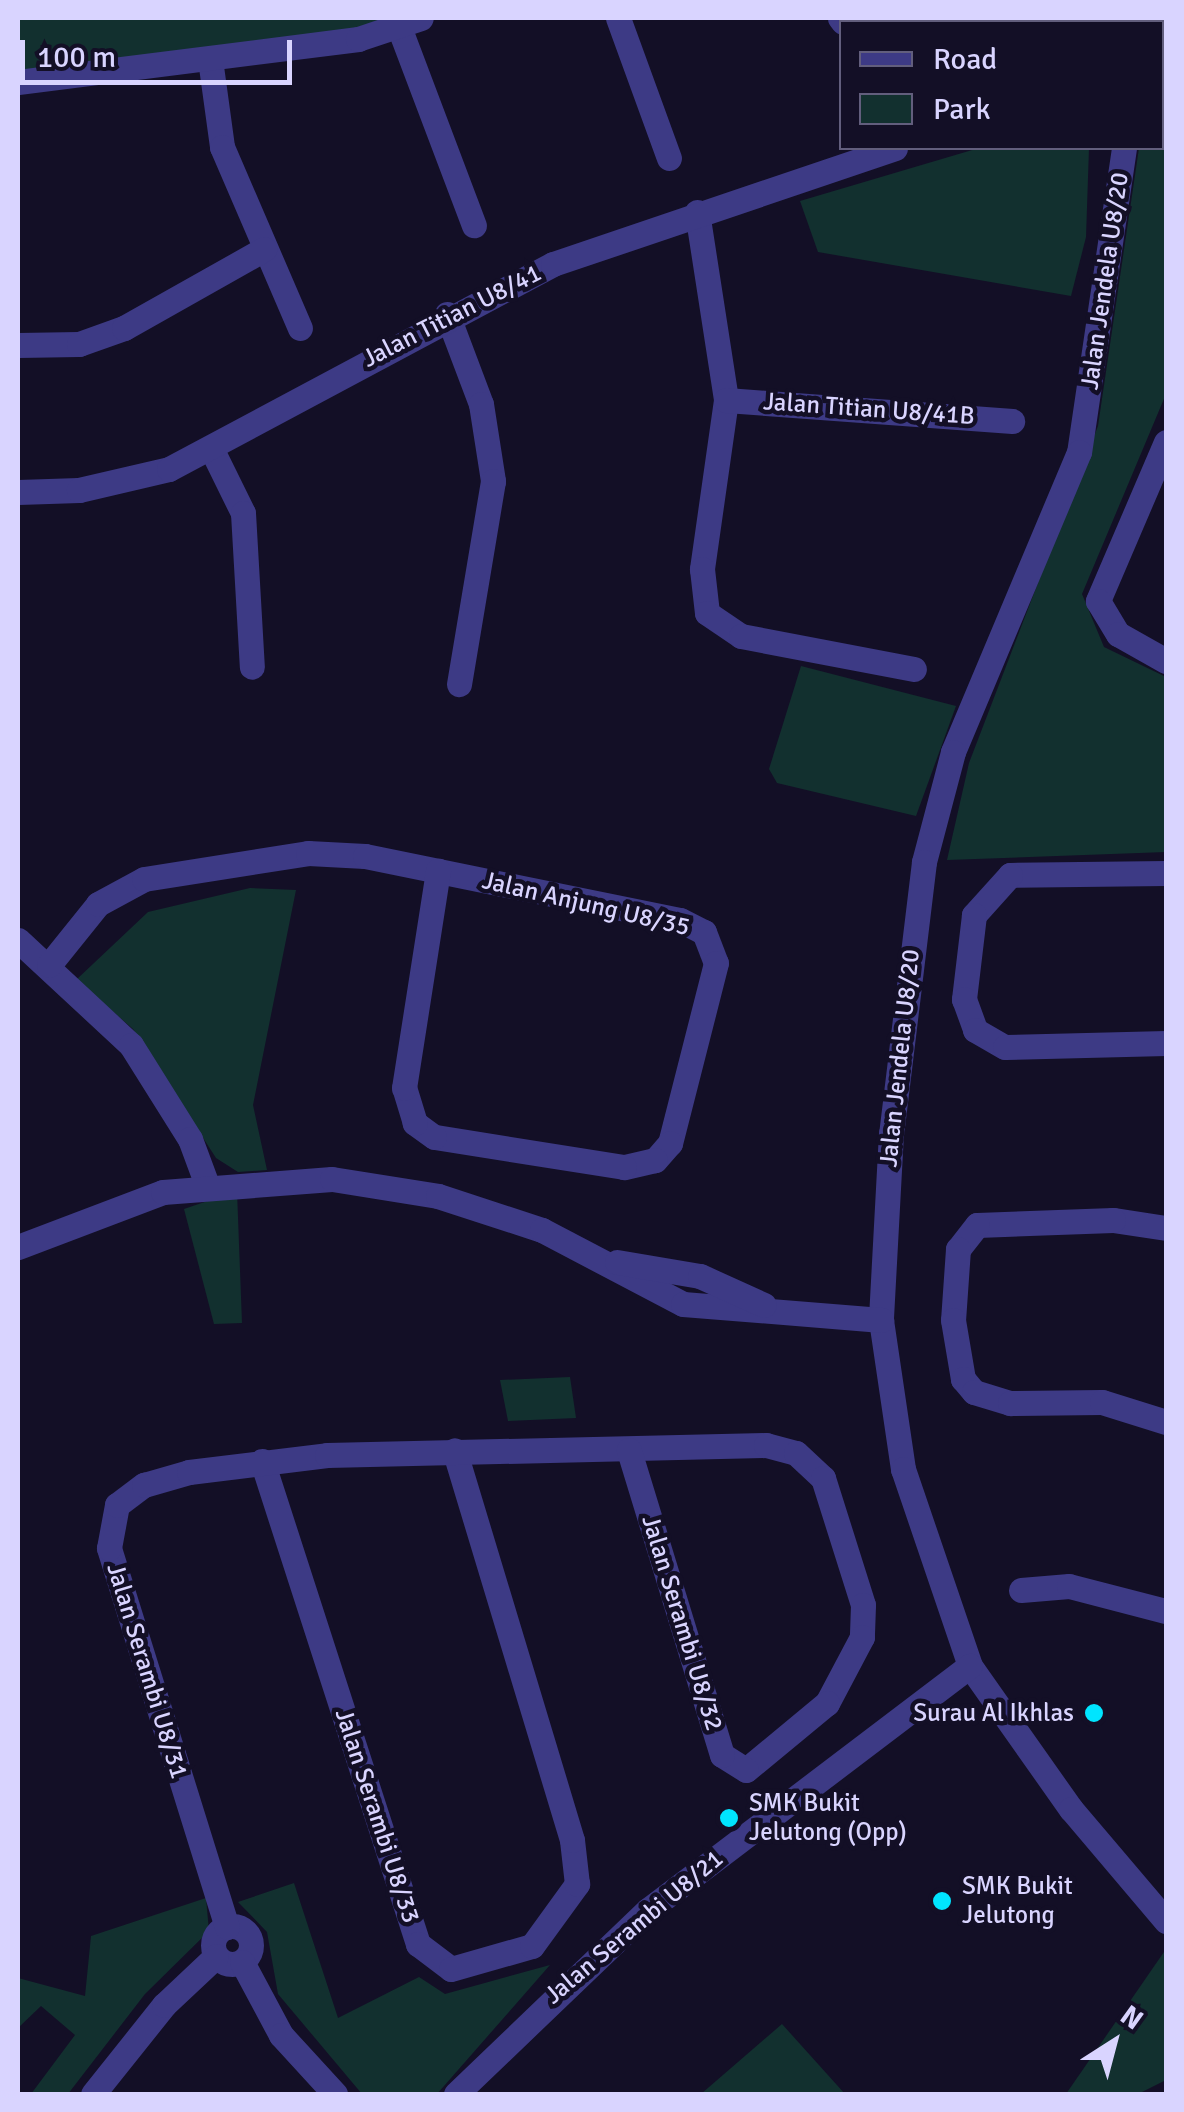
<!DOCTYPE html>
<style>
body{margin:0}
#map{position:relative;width:1184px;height:2112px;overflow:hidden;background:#130f26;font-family:Signika,sans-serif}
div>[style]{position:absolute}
.green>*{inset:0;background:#12302f}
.minor>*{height:25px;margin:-12.5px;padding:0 12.5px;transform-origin:12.5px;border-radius:12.5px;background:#3d3a85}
.minor>.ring{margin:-12.5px;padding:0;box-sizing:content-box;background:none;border:25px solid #3d3a85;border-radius:50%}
.dots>*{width:28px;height:28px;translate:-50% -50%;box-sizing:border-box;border:5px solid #130f26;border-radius:50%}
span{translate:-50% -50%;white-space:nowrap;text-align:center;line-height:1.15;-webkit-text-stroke:9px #130f26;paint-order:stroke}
.street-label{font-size:25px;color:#d9d4ff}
.poi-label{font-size:25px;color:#d9d4ff}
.right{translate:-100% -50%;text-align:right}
.left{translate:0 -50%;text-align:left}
.frame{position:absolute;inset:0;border:20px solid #d9d4ff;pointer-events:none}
.legend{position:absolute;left:839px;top:20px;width:325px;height:130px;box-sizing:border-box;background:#130f26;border:2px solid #625e7d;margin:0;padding:12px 18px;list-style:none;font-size:30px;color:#d9d4ff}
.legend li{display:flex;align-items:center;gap:20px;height:50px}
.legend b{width:50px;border:2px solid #625e7d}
.north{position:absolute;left:1064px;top:1992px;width:100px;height:100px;-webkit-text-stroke:8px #130f26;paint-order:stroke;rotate:36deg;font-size:28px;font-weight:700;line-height:40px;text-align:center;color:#d9d4ff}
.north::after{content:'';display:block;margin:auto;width:35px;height:45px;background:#d9d4ff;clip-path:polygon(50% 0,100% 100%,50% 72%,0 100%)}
.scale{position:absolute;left:20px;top:40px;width:272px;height:45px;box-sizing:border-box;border:5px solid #d9d4ff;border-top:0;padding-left:12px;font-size:30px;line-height:35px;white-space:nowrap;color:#d9d4ff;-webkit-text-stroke:8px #130f26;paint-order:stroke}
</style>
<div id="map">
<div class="green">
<div style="clip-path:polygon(18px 18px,394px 18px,323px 37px,18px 76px)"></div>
<div style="clip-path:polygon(1166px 49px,1166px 394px,1082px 594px,1104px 647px,1166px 677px,1166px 852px,947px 860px,969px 763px,1098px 426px,1139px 148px,1162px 148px)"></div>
<div style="clip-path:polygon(979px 148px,1089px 148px,1086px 237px,1071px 296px,818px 252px,800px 201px)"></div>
<div style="clip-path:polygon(801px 666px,956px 706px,916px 816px,777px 783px,769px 769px)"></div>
<div style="clip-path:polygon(250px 888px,296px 890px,253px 1105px,267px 1170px,238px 1172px,216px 1158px,133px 1029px,76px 980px,148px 912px)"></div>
<div style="clip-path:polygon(237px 1191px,242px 1323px,214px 1324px,184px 1209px)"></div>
<div style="clip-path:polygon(570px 1377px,576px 1418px,508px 1421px,500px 1380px)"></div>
<div style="clip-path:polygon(294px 1883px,338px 2018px,419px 1977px,445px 1994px,550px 1965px,437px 2094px,362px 2094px,278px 1994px,267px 1932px,238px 1902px)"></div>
<div style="clip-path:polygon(206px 1898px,209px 1931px,145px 1994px,68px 2094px,31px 2094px,75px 2035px,41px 2006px,18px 2028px,18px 1978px,85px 1996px,91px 1936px)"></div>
<div style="clip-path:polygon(1166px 1949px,1166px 2080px,1138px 2094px,1066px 2094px)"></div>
<div style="clip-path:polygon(782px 2024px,845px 2094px,701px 2094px)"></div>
</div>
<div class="minor">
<div style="left:618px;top:18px;width:149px;rotate:70deg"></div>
<div style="left:840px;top:18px;width:5px;rotate:53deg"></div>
<div style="left:1116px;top:18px;width:4px;rotate:63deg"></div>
<div style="left:399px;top:27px;width:212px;rotate:69.3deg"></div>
<div style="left:1162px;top:41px;width:4px;rotate:-14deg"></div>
<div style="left:210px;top:59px;width:89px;rotate:82.2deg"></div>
<div style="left:222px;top:147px;width:197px;rotate:66.7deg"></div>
<div style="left:18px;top:82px;width:343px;rotate:-7.2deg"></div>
<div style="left:358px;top:39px;width:66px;rotate:-18.4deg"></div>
<div style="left:1124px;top:148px;width:307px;rotate:98.4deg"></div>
<div style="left:1079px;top:452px;width:325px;rotate:112.8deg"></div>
<div style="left:953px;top:752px;width:114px;rotate:104.8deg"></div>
<div style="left:924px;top:862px;width:273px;rotate:96.9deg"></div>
<div style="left:891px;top:1133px;width:187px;rotate:93.1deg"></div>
<div style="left:881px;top:1320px;width:151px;rotate:81.6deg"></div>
<div style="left:903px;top:1469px;width:208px;rotate:71.2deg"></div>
<div style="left:970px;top:1666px;width:175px;rotate:54.8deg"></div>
<div style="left:1071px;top:1809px;width:147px;rotate:49.7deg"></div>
<div style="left:697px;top:212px;width:190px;rotate:81.2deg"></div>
<div style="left:726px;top:400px;width:171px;rotate:98.1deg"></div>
<div style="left:702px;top:569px;width:44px;rotate:83.5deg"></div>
<div style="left:707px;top:613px;width:41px;rotate:34.1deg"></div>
<div style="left:741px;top:636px;width:176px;rotate:10.8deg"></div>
<div style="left:447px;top:314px;width:96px;rotate:69.3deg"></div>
<div style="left:481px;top:404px;width:78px;rotate:81.1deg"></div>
<div style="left:493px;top:481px;width:206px;rotate:99.5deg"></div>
<div style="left:18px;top:345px;width:61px;rotate:-0.9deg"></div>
<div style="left:79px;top:344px;width:48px;rotate:-19.6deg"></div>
<div style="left:124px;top:328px;width:161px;rotate:-29.4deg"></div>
<div style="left:726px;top:400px;width:287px;rotate:4.2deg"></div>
<div style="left:1166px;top:442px;width:173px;rotate:113.2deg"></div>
<div style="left:1098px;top:601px;width:39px;rotate:59deg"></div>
<div style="left:1118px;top:634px;width:55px;rotate:29.4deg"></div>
<div style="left:211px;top:448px;width:72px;rotate:63.8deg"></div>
<div style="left:243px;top:513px;width:154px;rotate:86.7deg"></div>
<div style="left:18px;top:492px;width:61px;rotate:-1.9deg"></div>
<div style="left:79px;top:490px;width:92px;rotate:-13.1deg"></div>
<div style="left:169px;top:469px;width:435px;rotate:-28.1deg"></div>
<div style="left:553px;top:264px;width:361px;rotate:-18.7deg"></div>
<div style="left:1166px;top:873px;width:156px;rotate:179.3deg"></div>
<div style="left:1010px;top:875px;width:54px;rotate:132deg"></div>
<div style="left:974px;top:915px;width:85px;rotate:96.8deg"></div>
<div style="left:964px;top:999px;width:33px;rotate:70deg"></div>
<div style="left:975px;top:1030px;width:34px;rotate:30deg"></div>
<div style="left:1005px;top:1047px;width:161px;rotate:-1.4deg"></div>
<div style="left:18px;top:940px;width:154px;rotate:42.9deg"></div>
<div style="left:131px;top:1045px;width:111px;rotate:57.9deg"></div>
<div style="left:190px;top:1139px;width:49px;rotate:69.7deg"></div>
<div style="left:49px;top:965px;width:78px;rotate:-51.2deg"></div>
<div style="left:98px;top:904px;width:52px;rotate:-28.5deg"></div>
<div style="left:144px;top:879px;width:166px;rotate:-9deg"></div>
<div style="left:308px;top:853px;width:57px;rotate:3deg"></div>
<div style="left:365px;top:856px;width:321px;rotate:11.5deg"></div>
<div style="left:680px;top:920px;width:27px;rotate:27deg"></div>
<div style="left:704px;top:932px;width:33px;rotate:69deg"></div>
<div style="left:716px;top:963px;width:186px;rotate:104.3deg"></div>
<div style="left:670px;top:1143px;width:23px;rotate:131deg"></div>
<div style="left:655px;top:1160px;width:32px;rotate:167deg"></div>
<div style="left:624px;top:1167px;width:192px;rotate:-171deg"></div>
<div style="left:434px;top:1137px;width:24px;rotate:-144deg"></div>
<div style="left:415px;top:1123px;width:37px;rotate:-107deg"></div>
<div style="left:404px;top:1088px;width:220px;rotate:-81.1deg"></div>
<div style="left:1166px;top:1228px;width:54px;rotate:-171.4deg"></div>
<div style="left:1113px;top:1220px;width:136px;rotate:177.9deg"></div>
<div style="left:977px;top:1225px;width:31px;rotate:128deg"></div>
<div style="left:958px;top:1249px;width:71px;rotate:94deg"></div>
<div style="left:953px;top:1320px;width:60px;rotate:80.4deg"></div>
<div style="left:963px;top:1379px;width:17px;rotate:50deg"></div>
<div style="left:974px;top:1392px;width:38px;rotate:17deg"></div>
<div style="left:1010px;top:1403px;width:92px;rotate:-0.6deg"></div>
<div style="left:1102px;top:1402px;width:67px;rotate:17.4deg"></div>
<div style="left:18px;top:1247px;width:155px;rotate:-20.8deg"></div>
<div style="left:163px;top:1192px;width:169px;rotate:-4.4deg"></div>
<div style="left:332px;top:1179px;width:107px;rotate:9.1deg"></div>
<div style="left:438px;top:1196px;width:109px;rotate:18.1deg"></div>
<div style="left:542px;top:1230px;width:159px;rotate:27.7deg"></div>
<div style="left:683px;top:1304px;width:199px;rotate:4.6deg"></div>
<div style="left:617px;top:1262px;width:84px;rotate:9.6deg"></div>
<div style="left:700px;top:1276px;width:70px;rotate:24.4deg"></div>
<div style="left:262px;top:1461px;width:508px;rotate:72.1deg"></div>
<div style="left:418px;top:1944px;width:41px;rotate:37.1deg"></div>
<div style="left:451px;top:1969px;width:84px;rotate:-15.9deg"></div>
<div style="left:532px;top:1946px;width:77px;rotate:-54deg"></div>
<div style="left:577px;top:1884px;width:44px;rotate:-96.5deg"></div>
<div style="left:572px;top:1840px;width:407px;rotate:-106.8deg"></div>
<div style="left:1021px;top:1590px;width:48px;rotate:-4.8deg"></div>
<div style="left:1069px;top:1586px;width:100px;rotate:14.5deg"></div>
<div class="ring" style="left:213px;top:1926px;width:13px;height:13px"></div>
<div style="left:227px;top:1927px;width:397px;rotate:-107.3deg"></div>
<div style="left:109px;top:1548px;width:44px;rotate:-79.5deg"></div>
<div style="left:117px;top:1505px;width:34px;rotate:-37deg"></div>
<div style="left:144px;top:1485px;width:47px;rotate:-16.1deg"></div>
<div style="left:189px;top:1472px;width:139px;rotate:-7deg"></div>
<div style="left:327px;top:1455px;width:439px;rotate:-1.3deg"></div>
<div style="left:766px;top:1445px;width:31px;rotate:15deg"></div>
<div style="left:796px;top:1453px;width:37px;rotate:43deg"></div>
<div style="left:823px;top:1478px;width:133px;rotate:72.5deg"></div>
<div style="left:863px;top:1605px;width:32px;rotate:92deg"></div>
<div style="left:862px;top:1637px;width:75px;rotate:117.9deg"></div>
<div style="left:827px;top:1703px;width:105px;rotate:140.4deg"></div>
<div style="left:746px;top:1770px;width:28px;rotate:-148deg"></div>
<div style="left:722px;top:1755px;width:319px;rotate:-107deg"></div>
<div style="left:242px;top:1962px;width:83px;rotate:61.9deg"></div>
<div style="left:281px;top:2035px;width:80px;rotate:47.5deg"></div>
<div style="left:93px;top:2094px;width:114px;rotate:-51.4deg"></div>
<div style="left:164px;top:2005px;width:71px;rotate:-43.3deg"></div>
<div style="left:456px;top:2094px;width:266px;rotate:-43.8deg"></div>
<div style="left:648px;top:1910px;width:404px;rotate:-37.2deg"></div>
</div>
<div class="dots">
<div style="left:1094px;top:1713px;background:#00e5ff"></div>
<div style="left:729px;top:1818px;background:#00e5ff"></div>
<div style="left:942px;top:1901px;background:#00e5ff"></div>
</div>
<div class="street-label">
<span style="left:1105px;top:281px;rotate:-82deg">Jalan Jendela U8/20</span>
<span style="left:452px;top:316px;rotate:-27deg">Jalan Titian U8/41</span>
<span style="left:869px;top:409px;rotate:4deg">Jalan Titian U8/41B</span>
<span style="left:586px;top:904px;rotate:13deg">Jalan Anjung U8/35</span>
<span style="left:900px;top:1058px;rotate:-84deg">Jalan Jendela U8/20</span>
<span style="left:682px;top:1623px;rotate:73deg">Jalan Serambi U8/32</span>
<span style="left:147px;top:1671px;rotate:73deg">Jalan Serambi U8/31</span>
<span style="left:377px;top:1816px;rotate:72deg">Jalan Serambi U8/33</span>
<span style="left:634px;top:1927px;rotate:-40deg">Jalan Serambi U8/21</span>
</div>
<div class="poi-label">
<span class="right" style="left:1074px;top:1713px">Surau Al Ikhlas</span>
<span class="left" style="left:749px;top:1818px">SMK Bukit<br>Jelutong (Opp)</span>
<span class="left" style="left:962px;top:1901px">SMK Bukit<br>Jelutong</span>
</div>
<div class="frame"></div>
<ul class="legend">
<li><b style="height:12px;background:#3d3a85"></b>Road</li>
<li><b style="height:28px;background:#12302f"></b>Park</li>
</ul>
<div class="north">N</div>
<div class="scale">100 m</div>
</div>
